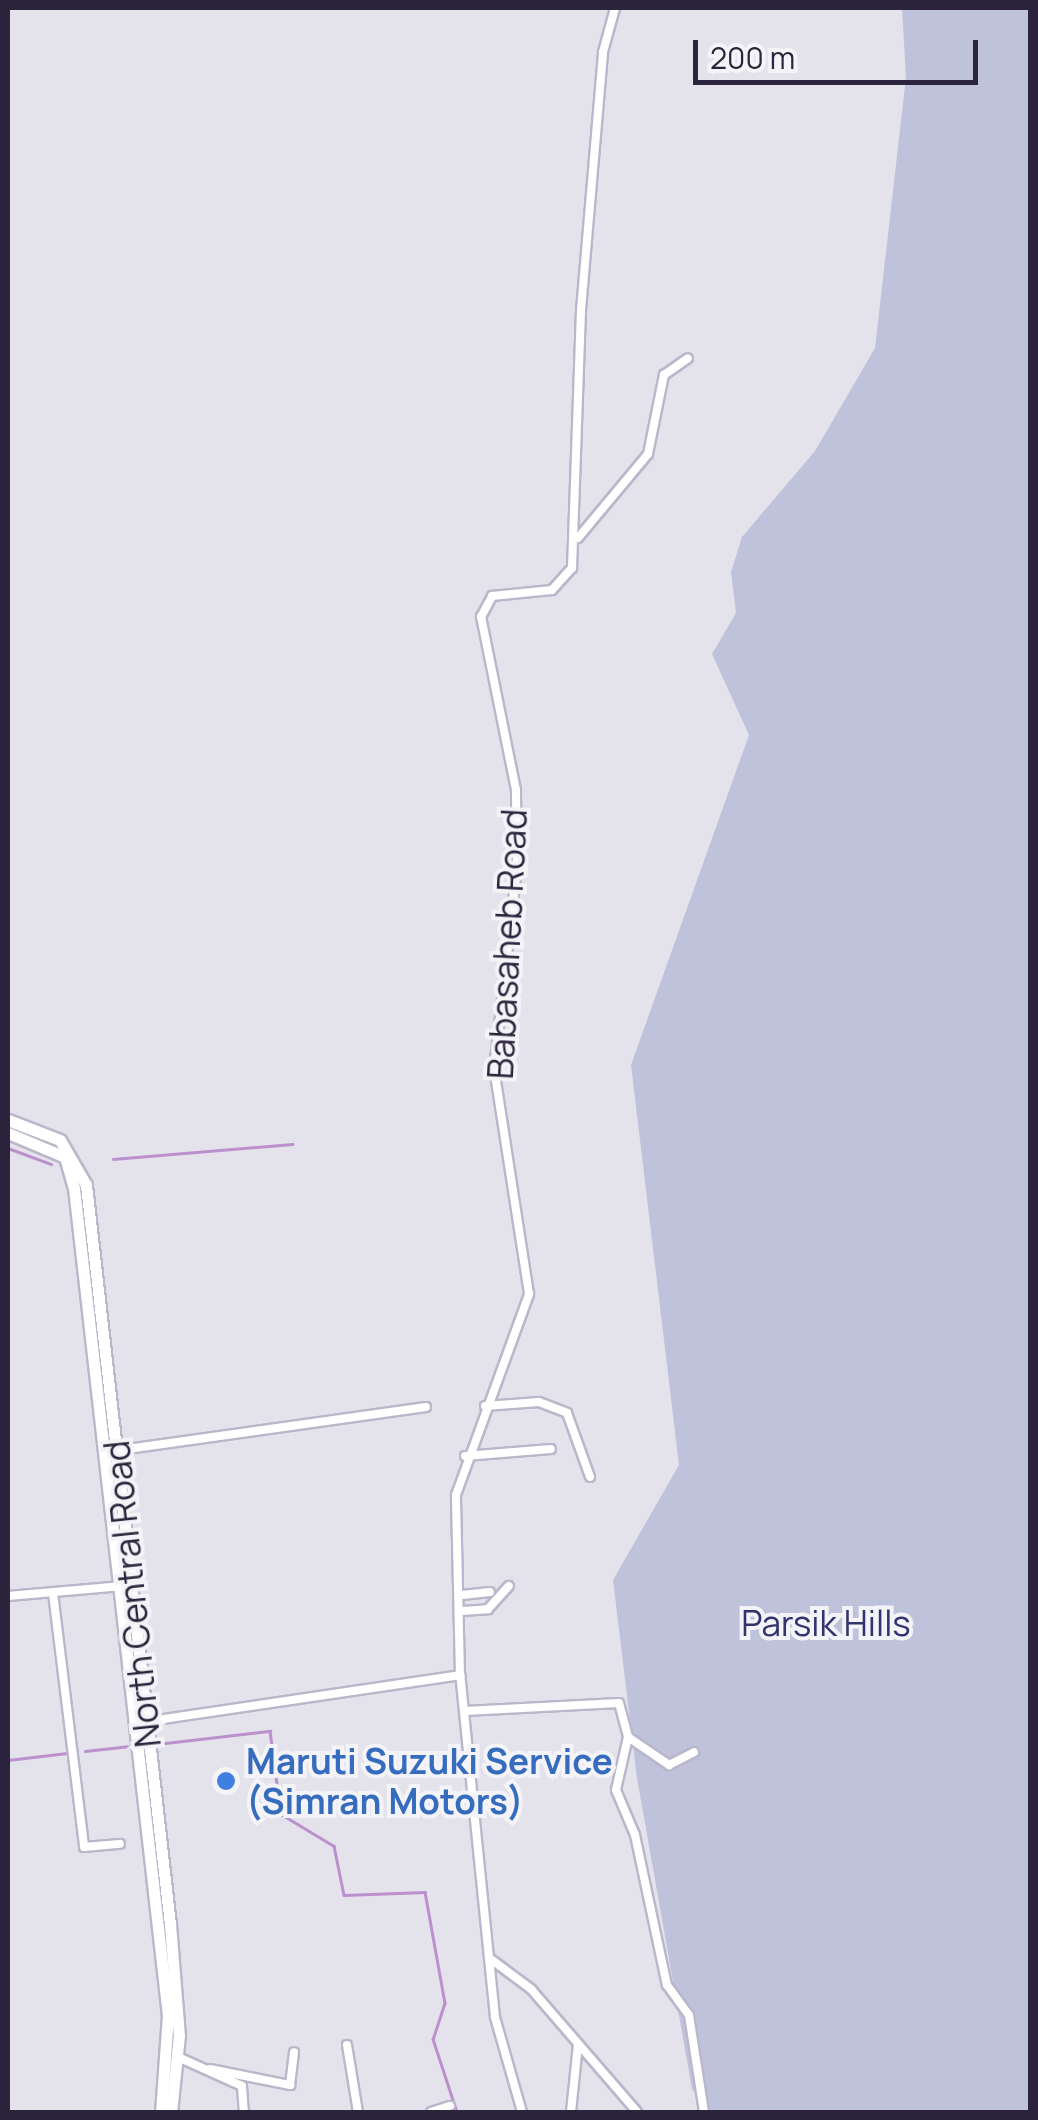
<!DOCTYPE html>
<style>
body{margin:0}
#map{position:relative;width:1038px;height:2120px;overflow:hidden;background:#e4e3ec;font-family:Manrope,sans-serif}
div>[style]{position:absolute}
.green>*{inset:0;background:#bec2db}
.stream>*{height:2.5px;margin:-1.25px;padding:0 1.25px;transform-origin:1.25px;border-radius:1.25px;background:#bc90cc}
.roads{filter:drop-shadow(2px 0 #bbb7cb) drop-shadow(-2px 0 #bbb7cb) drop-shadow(0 2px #bbb7cb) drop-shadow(0 -2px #bbb7cb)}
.minor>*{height:8px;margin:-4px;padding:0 4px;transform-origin:4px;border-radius:4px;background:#fff}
.secondary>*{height:11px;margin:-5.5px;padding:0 5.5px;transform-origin:5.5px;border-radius:5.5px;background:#fff}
.dots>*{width:28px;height:28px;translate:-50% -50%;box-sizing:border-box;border:5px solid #f4f3f8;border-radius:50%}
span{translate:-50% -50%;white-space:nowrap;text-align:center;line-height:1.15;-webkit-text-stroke:8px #f4f3f8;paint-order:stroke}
.street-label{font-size:35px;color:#2b243c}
.park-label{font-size:35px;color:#32346f}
.shop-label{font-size:35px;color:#366cbe;font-weight:700}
.left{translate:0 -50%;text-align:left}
.frame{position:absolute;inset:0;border:10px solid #2b243c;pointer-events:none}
.scale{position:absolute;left:693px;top:40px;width:285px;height:45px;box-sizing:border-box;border:5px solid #2b243c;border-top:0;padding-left:12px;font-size:30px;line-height:35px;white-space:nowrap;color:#2b243c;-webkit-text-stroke:8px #f4f3f8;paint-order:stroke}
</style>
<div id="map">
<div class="green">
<div style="clip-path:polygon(902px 8px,1030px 8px,1030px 2112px,708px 2112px,692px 2089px,637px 1778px,613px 1580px,679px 1465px,631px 1065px,749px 735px,712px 654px,736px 613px,731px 572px,742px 537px,815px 451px,875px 348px,906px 77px)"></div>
</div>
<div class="stream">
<div style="left:8px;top:1148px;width:46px;rotate:20.4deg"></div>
<div style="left:113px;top:1159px;width:180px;rotate:-4.8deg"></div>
<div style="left:157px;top:1744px;width:114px;rotate:-6.6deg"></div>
<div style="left:270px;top:1731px;width:84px;rotate:82.5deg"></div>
<div style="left:281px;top:1814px;width:62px;rotate:31.1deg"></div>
<div style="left:334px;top:1846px;width:50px;rotate:78.5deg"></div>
<div style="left:344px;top:1895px;width:81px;rotate:-2.1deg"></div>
<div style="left:425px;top:1892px;width:113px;rotate:79.8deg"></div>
<div style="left:445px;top:2003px;width:38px;rotate:108deg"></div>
<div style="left:433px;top:2039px;width:77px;rotate:71.8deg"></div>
<div style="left:85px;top:1751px;width:45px;rotate:-6.3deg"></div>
<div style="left:8px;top:1760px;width:59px;rotate:-6.8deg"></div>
</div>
<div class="roads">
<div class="minor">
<div style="left:578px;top:538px;width:109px;rotate:-50.2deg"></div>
<div style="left:648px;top:454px;width:81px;rotate:-78.6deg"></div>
<div style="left:664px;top:375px;width:29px;rotate:-35deg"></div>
<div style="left:485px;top:1406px;width:54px;rotate:-4.2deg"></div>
<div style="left:539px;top:1402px;width:30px;rotate:21deg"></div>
<div style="left:567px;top:1413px;width:68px;rotate:70.2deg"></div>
<div style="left:113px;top:1451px;width:316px;rotate:-8deg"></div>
<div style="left:465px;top:1456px;width:86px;rotate:-4.7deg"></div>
<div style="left:53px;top:1593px;width:256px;rotate:83deg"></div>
<div style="left:84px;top:1847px;width:36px;rotate:-5deg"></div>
<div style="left:462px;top:1595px;width:28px;rotate:-6deg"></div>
<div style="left:8px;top:1596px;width:115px;rotate:-5deg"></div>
<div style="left:462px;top:1611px;width:26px;rotate:-4deg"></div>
<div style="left:488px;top:1609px;width:31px;rotate:-48deg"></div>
<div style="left:465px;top:1711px;width:154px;rotate:-3deg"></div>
<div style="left:619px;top:1703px;width:35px;rotate:75deg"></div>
<div style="left:628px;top:1737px;width:54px;rotate:102.8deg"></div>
<div style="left:616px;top:1790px;width:49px;rotate:67.1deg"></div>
<div style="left:635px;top:1835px;width:153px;rotate:78deg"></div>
<div style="left:667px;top:1985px;width:37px;rotate:54deg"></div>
<div style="left:689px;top:2015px;width:98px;rotate:81.2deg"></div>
<div style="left:136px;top:1723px;width:328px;rotate:-8.4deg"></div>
<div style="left:628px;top:1737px;width:50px;rotate:34.3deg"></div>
<div style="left:669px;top:1765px;width:28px;rotate:-27deg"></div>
<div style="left:492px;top:1960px;width:49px;rotate:36.6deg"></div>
<div style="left:531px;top:1989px;width:162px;rotate:49.2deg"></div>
<div style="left:347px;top:2045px;width:68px;rotate:80.7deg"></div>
<div style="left:178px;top:2057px;width:70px;rotate:24.4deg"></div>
<div style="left:242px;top:2086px;width:26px;rotate:86deg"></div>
<div style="left:210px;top:2069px;width:82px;rotate:11.3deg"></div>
<div style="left:290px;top:2085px;width:33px;rotate:-83deg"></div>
<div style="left:431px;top:2112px;width:20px;rotate:-18deg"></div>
<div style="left:522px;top:2112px;width:99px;rotate:-105.9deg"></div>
<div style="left:495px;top:2017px;width:344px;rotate:-95.8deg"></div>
<div style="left:460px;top:1675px;width:180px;rotate:-91.3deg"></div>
<div style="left:456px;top:1495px;width:214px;rotate:-70deg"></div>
<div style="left:529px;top:1294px;width:228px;rotate:-98.8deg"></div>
<div style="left:494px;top:1069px;width:204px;rotate:-83.5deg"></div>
<div style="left:517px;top:866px;width:76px;rotate:-90.8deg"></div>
<div style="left:516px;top:790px;width:177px;rotate:-101.4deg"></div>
<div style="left:481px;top:617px;width:24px;rotate:-62deg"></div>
<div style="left:492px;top:596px;width:60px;rotate:-5.7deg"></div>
<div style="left:552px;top:590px;width:30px;rotate:-48deg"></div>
<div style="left:572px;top:568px;width:258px;rotate:-88deg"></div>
<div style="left:581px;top:310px;width:259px;rotate:-85.1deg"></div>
<div style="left:603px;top:52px;width:46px;rotate:-74.7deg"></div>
<div style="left:571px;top:2112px;width:68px;rotate:-84.1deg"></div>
</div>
<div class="secondary">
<div style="left:8px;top:1120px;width:56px;rotate:21deg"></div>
<div style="left:60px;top:1140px;width:52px;rotate:60deg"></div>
<div style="left:86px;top:1185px;width:744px;rotate:83.52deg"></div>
<div style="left:170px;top:1924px;width:111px;rotate:85.4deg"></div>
<div style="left:179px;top:2035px;width:77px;rotate:95.9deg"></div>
<div style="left:8px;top:1133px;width:62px;rotate:22.8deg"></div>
<div style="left:65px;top:1157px;width:32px;rotate:74deg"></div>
<div style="left:74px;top:1188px;width:832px;rotate:83.52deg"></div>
<div style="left:168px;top:2015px;width:97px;rotate:94.1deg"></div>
</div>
</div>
<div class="dots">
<div style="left:226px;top:1781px;background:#3f7fe0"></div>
</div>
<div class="street-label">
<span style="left:507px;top:944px;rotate:-87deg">Babasaheb Road</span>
<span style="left:132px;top:1594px;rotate:-96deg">North Central Road</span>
</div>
<div class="park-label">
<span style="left:826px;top:1623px">Parsik Hills</span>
</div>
<div class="shop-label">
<span class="left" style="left:246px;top:1781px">Maruti Suzuki Service<br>(Simran Motors)</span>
</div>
<div class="frame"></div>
<div class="scale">200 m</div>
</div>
